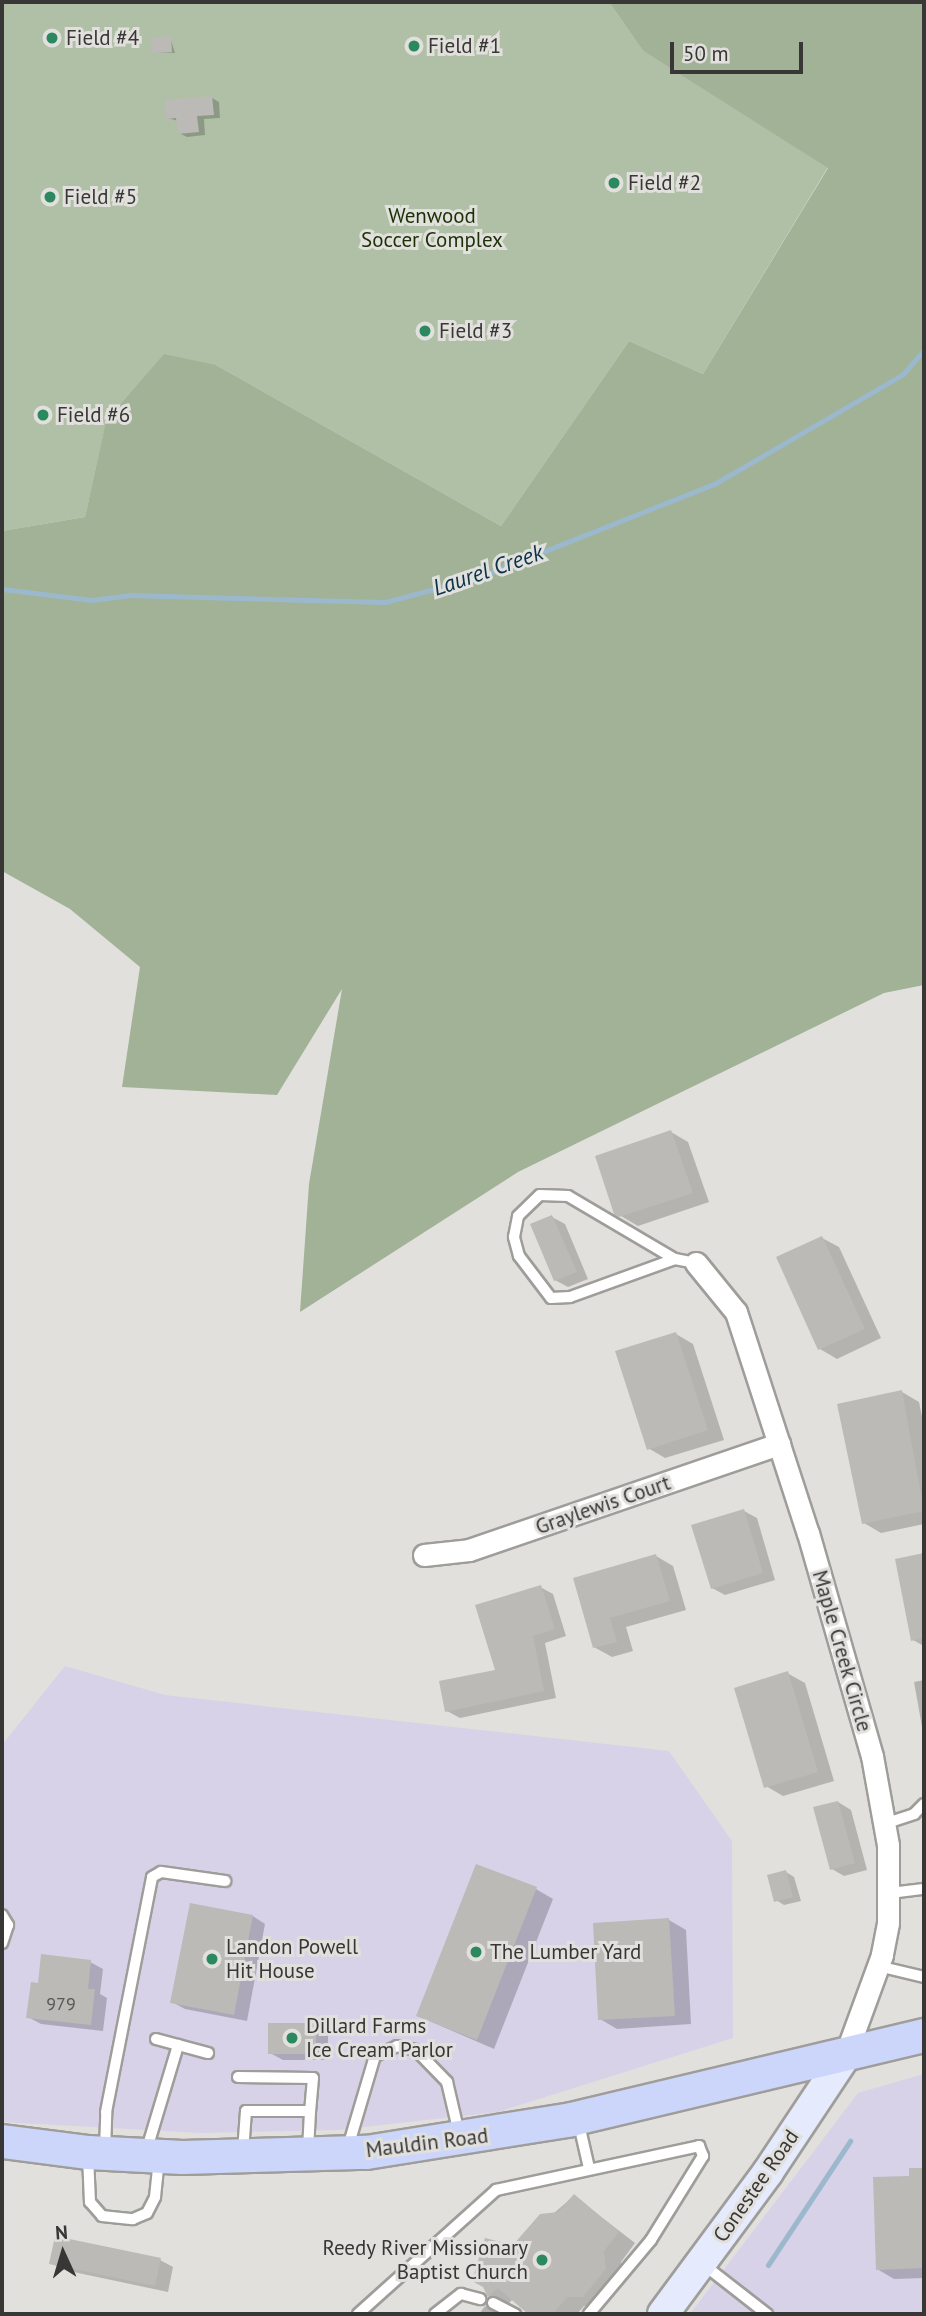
<!DOCTYPE html>
<style>
body{margin:0}
#map{position:relative;width:926px;height:2316px;overflow:hidden;background:#e1e0dd;font-family:"PT Sans",sans-serif}
div>[style]{position:absolute}
.commercial>*{inset:0;background:#d8d2e8}
.green>*{inset:0;background:#b0c0a6}
.forest>*{inset:0;background:#a1b297}
.shadow>*{inset:0;background:#0003}
.stream>*{height:5px;margin:-2.5px;padding:0 2.5px;transform-origin:2.5px;border-radius:2.5px;background:#9bb8cc}
.building>*{inset:0;background:#bbbab7}
.roads{filter:drop-shadow(2px 0 #9f9d9a) drop-shadow(-2px 0 #9f9d9a) drop-shadow(0 2px #9f9d9a) drop-shadow(0 -2px #9f9d9a)}
.service>*{height:10px;margin:-5px;padding:0 5px;transform-origin:5px;border-radius:5px;background:#fff}
.minor>*{height:21px;margin:-10.5px;padding:0 10.5px;transform-origin:10.5px;border-radius:10.5px;background:#fff}
.secondary>*{height:30px;margin:-15px;padding:0 15px;transform-origin:15px;border-radius:15px;background:#e6eafd}
.primary>*{height:33px;margin:-16.5px;padding:0 16.5px;transform-origin:16.5px;border-radius:16.5px;background:#ccd6fb}
.dots>*{width:19px;height:19px;translate:-50% -50%;box-sizing:border-box;border:4px solid #e1e0dd;border-radius:50%}
span{translate:-50% -50%;white-space:nowrap;text-align:center;line-height:1.15;-webkit-text-stroke:6px #e1e0dd;paint-order:stroke}
.number-label{font-size:18px;color:#595856}
.number-label span{-webkit-text-stroke-width:0}
.poi-label{font-size:21px;color:#383736}
.left{translate:0 -50%;text-align:left}
.right{translate:-100% -50%;text-align:right}
.park-label{font-size:21px;color:#1b3105}
.street-label{font-size:21px;color:#383736}
.water-label{font-size:23px;color:#0a3248;font-style:italic}
.frame{position:absolute;inset:0;border:4px solid #383736;pointer-events:none}
.north{position:absolute;left:28px;top:2218px;width:70px;height:70px;-webkit-text-stroke:5px #e1e0dd;paint-order:stroke;rotate:356deg;font-size:19px;font-weight:700;line-height:28px;text-align:center;color:#383736}
.north::after{content:'';display:block;margin:auto;width:24px;height:32px;background:#383736;clip-path:polygon(50% 0,100% 100%,50% 72%,0 100%)}
.scale{position:absolute;left:670px;top:42px;width:133px;height:32px;box-sizing:border-box;border:4px solid #383736;border-top:0;padding-left:9px;font-size:21px;line-height:24px;white-space:nowrap;color:#383736;-webkit-text-stroke:5px #e1e0dd;paint-order:stroke}
</style>
<div id="map">
<div class="commercial">
<div style="clip-path:polygon(65px 1666px,165px 1695px,669px 1751px,732px 1841px,733px 2038px,498px 2112px,337px 2130px,201px 2133px,2px 2122px,2px 1745px)"></div>
<div style="clip-path:polygon(924px 2074px,924px 2314px,690px 2314px,858px 2093px)"></div>
</div>
<div class="green">
<div style="clip-path:polygon(2px 2px,609px 2px,643px 51px,828px 167px,703px 374px,629px 341px,501px 526px,216px 365px,106px 422px,85px 517px,2px 531px)"></div>
</div>
<div class="forest">
<div style="clip-path:polygon(609px 2px,924px 2px,924px 985px,884px 993px,518px 1172px,300px 1312px,309px 1184px,342px 989px,277px 1095px,122px 1087px,140px 967px,70px 909px,2px 871px,2px 531px,85px 517px,106px 421px,164px 354px,216px 365px,501px 526px,629px 341px,703px 374px,828px 168px,643px 51px)"></div>
</div>
<div class="shadow">
<div style="clip-path:polygon(170px 37px,175px 53px,154px 52px)"></div>
<div style="clip-path:polygon(212px 98px,219px 102px,220px 118px,204px 119px,205px 135px,187px 137px,179px 133px,178px 121px,168px 118px)"></div>
<div style="clip-path:polygon(671px 1132px,688px 1142px,709px 1202px,638px 1226px,616px 1213px)"></div>
<div style="clip-path:polygon(552px 1217px,565px 1224px,588px 1279px,568px 1287px,555px 1280px)"></div>
<div style="clip-path:polygon(822px 1238px,839px 1247px,881px 1338px,837px 1359px,820px 1349px)"></div>
<div style="clip-path:polygon(676px 1334px,693px 1344px,724px 1440px,665px 1458px,648px 1448px)"></div>
<div style="clip-path:polygon(902px 1392px,919px 1402px,924px 1426px,924px 1524px,881px 1533px,864px 1523px)"></div>
<div style="clip-path:polygon(744px 1511px,757px 1518px,775px 1580px,725px 1595px,712px 1588px)"></div>
<div style="clip-path:polygon(924px 1555px,924px 1646px,913px 1640px,897px 1560px)"></div>
<div style="clip-path:polygon(656px 1556px,673px 1566px,686px 1610px,626px 1627px,633px 1651px,612px 1657px,594px 1647px,575px 1579px)"></div>
<div style="clip-path:polygon(540px 1587px,553px 1594px,566px 1636px,545px 1643px,556px 1698px,460px 1718px,447px 1711px,497px 1671px)"></div>
<div style="clip-path:polygon(787px 1673px,805px 1683px,834px 1781px,783px 1796px,766px 1786px)"></div>
<div style="clip-path:polygon(924px 1680px,924px 1738px,914px 1682px)"></div>
<div style="clip-path:polygon(838px 1802px,851px 1810px,867px 1870px,844px 1876px,832px 1869px)"></div>
<div style="clip-path:polygon(786px 1872px,794px 1877px,801px 1901px,784px 1905px,776px 1900px)"></div>
<div style="clip-path:polygon(536px 1889px,553px 1899px,494px 2049px,418px 2016px)"></div>
<div style="clip-path:polygon(253px 1916px,265px 1924px,247px 2021px,185px 2009px,172px 2002px)"></div>
<div style="clip-path:polygon(669px 1920px,686px 1930px,691px 2024px,617px 2029px,600px 2019px)"></div>
<div style="clip-path:polygon(90px 1962px,103px 1969px,100px 1994px,107px 1998px,103px 2031px,41px 2024px,28px 2017px,40px 1985px)"></div>
<div style="clip-path:polygon(315px 2024px,328px 2032px,328px 2060px,283px 2060px,270px 2053px)"></div>
<div style="clip-path:polygon(924px 2169px,924px 2278px,894px 2279px,877px 2269px,911px 2170px)"></div>
<div style="clip-path:polygon(574px 2196px,635px 2243px,621px 2262px,623px 2279px,600px 2306px,584px 2306px,577px 2314px,531px 2314px,513px 2299px,506px 2306px,489px 2296px,485px 2287px,514px 2247px)"></div>
<div style="clip-path:polygon(160px 2260px,173px 2267px,168px 2292px,64px 2270px,51px 2263px)"></div>
<div style="clip-path:polygon(485px 2306px,499px 2314px,479px 2314px)"></div>
</div>
<div class="stream">
<div style="left:2px;top:589px;width:90px;rotate:7deg"></div>
<div style="left:91px;top:600px;width:39px;rotate:-7deg"></div>
<div style="left:130px;top:595px;width:255px;rotate:1.6deg"></div>
<div style="left:385px;top:602px;width:97px;rotate:-14.9deg"></div>
<div style="left:479px;top:577px;width:255px;rotate:-21.6deg"></div>
<div style="left:716px;top:483px;width:216px;rotate:-30.2deg"></div>
<div style="left:903px;top:374px;width:32px;rotate:-49deg"></div>
<div style="left:768px;top:2265px;width:149px;rotate:-56.5deg"></div>
</div>
<div class="building">
<div style="clip-path:polygon(171px 36px,172px 52px,152px 53px,151px 38px)"></div>
<div style="clip-path:polygon(212px 96px,214px 115px,197px 116px,199px 132px,178px 134px,176px 118px,166px 119px,165px 100px)"></div>
<div style="clip-path:polygon(671px 1130px,693px 1193px,619px 1217px,614px 1214px,595px 1156px)"></div>
<div style="clip-path:polygon(552px 1215px,577px 1272px,554px 1281px,530px 1224px)"></div>
<div style="clip-path:polygon(822px 1236px,865px 1329px,818px 1350px,776px 1257px)"></div>
<div style="clip-path:polygon(676px 1332px,708px 1430px,647px 1450px,615px 1351px)"></div>
<div style="clip-path:polygon(902px 1390px,924px 1511px,862px 1524px,837px 1404px)"></div>
<div style="clip-path:polygon(744px 1509px,763px 1573px,711px 1589px,691px 1525px)"></div>
<div style="clip-path:polygon(924px 1553px,924px 1638px,911px 1641px,895px 1559px)"></div>
<div style="clip-path:polygon(656px 1554px,670px 1601px,610px 1618px,617px 1642px,593px 1648px,573px 1578px)"></div>
<div style="clip-path:polygon(541px 1585px,555px 1629px,533px 1636px,544px 1691px,445px 1712px,439px 1681px,495px 1670px,475px 1605px)"></div>
<div style="clip-path:polygon(788px 1671px,818px 1772px,764px 1788px,734px 1688px)"></div>
<div style="clip-path:polygon(838px 1801px,855px 1863px,830px 1870px,813px 1807px)"></div>
<div style="clip-path:polygon(476px 1864px,537px 1887px,477px 2040px,416px 2016px)"></div>
<div style="clip-path:polygon(786px 1870px,793px 1897px,774px 1902px,767px 1875px)"></div>
<div style="clip-path:polygon(190px 1903px,253px 1915px,234px 2015px,170px 2003px)"></div>
<div style="clip-path:polygon(669px 1918px,675px 2016px,598px 2020px,593px 1923px)"></div>
<div style="clip-path:polygon(41px 1954px,91px 1960px,88px 1989px,95px 1989px,91px 2025px,26px 2018px,31px 1982px,38px 1983px)"></div>
<div style="clip-path:polygon(268px 2023px,316px 2023px,316px 2054px,268px 2054px)"></div>
<div style="clip-path:polygon(909px 2168px,924px 2168px,923px 2268px,876px 2270px,873px 2177px,909px 2176px)"></div>
<div style="clip-path:polygon(574px 2194px,619px 2232px,604px 2251px,606px 2269px,583px 2297px,567px 2297px,553px 2314px,528px 2314px,498px 2288px,488px 2297px,483px 2287px,472px 2281px,485px 2238px,513px 2245px,540px 2214px,558px 2212px)"></div>
<div style="clip-path:polygon(55px 2236px,161px 2258px,155px 2286px,49px 2264px)"></div>
</div>
<div class="roads">
<div class="service">
<div style="left:675px;top:1259px;width:112px;rotate:160.1deg"></div>
<div style="left:570px;top:1297px;width:19px;rotate:177deg"></div>
<div style="left:551px;top:1298px;width:53px;rotate:-127.3deg"></div>
<div style="left:519px;top:1256px;width:20px;rotate:-105deg"></div>
<div style="left:514px;top:1237px;width:21px;rotate:-79deg"></div>
<div style="left:518px;top:1216px;width:30px;rotate:-44deg"></div>
<div style="left:540px;top:1195px;width:28px;rotate:2deg"></div>
<div style="left:568px;top:1196px;width:124px;rotate:30.5deg"></div>
<div style="left:675px;top:1259px;width:21px;rotate:11deg"></div>
<div style="left:884px;top:1824px;width:32px;rotate:-18deg"></div>
<div style="left:914px;top:1814px;width:14px;rotate:-45deg"></div>
<div style="left:890px;top:1893px;width:34px;rotate:-7deg"></div>
<div style="left:2px;top:1915px;width:12px;rotate:59deg"></div>
<div style="left:8px;top:1925px;width:19px;rotate:108deg"></div>
<div style="left:878px;top:1966px;width:47px;rotate:13.4deg"></div>
<div style="left:156px;top:2039px;width:54px;rotate:15.1deg"></div>
<div style="left:238px;top:2077px;width:75px;rotate:0.8deg"></div>
<div style="left:313px;top:2078px;width:33px;rotate:95deg"></div>
<div style="left:310px;top:2111px;width:64px;rotate:180deg"></div>
<div style="left:246px;top:2111px;width:41px;rotate:94.2deg"></div>
<div style="left:578px;top:2120px;width:49px;rotate:77.1deg"></div>
<div style="left:348px;top:2147px;width:95px;rotate:-73.5deg"></div>
<div style="left:375px;top:2056px;width:24px;rotate:-24deg"></div>
<div style="left:397px;top:2046px;width:19px;rotate:12deg"></div>
<div style="left:416px;top:2050px;width:45px;rotate:45.9deg"></div>
<div style="left:447px;top:2082px;width:52px;rotate:76.8deg"></div>
<div style="left:105px;top:2150px;width:38px;rotate:-88deg"></div>
<div style="left:106px;top:2112px;width:239px;rotate:-78.9deg"></div>
<div style="left:152px;top:1877px;width:10px;rotate:-29deg"></div>
<div style="left:161px;top:1872px;width:65px;rotate:8deg"></div>
<div style="left:308px;top:2150px;width:39px;rotate:-87deg"></div>
<div style="left:146px;top:2152px;width:112px;rotate:-73.3deg"></div>
<div style="left:88px;top:2155px;width:47px;rotate:87.6deg"></div>
<div style="left:90px;top:2202px;width:18px;rotate:49deg"></div>
<div style="left:102px;top:2216px;width:31px;rotate:6deg"></div>
<div style="left:133px;top:2219px;width:15px;rotate:-23deg"></div>
<div style="left:147px;top:2213px;width:18px;rotate:-63deg"></div>
<div style="left:155px;top:2197px;width:39px;rotate:-84deg"></div>
<div style="left:704px;top:2265px;width:80px;rotate:37.9deg"></div>
<div style="left:493px;top:2303px;width:25px;rotate:27deg"></div>
<div style="left:358px;top:2314px;width:186px;rotate:-41.9deg"></div>
<div style="left:496px;top:2190px;width:208px;rotate:-12.2deg"></div>
<div style="left:699px;top:2146px;width:11px;rotate:68deg"></div>
<div style="left:703px;top:2156px;width:99px;rotate:121.8deg"></div>
<div style="left:651px;top:2240px;width:97px;rotate:130deg"></div>
<div style="left:435px;top:2314px;width:33px;rotate:-38deg"></div>
<div style="left:461px;top:2294px;width:20px;rotate:15deg"></div>
</div>
<div class="minor">
<div style="left:696px;top:1263px;width:63px;rotate:50.8deg"></div>
<div style="left:736px;top:1312px;width:232px;rotate:72deg"></div>
<div style="left:808px;top:1533px;width:232px;rotate:74deg"></div>
<div style="left:872px;top:1756px;width:90px;rotate:79.8deg"></div>
<div style="left:888px;top:1845px;width:78px;rotate:90deg"></div>
<div style="left:888px;top:1923px;width:33px;rotate:101deg"></div>
<div style="left:882px;top:1955px;width:108px;rotate:110.1deg"></div>
<div style="left:424px;top:1555px;width:45px;rotate:-6.3deg"></div>
<div style="left:469px;top:1550px;width:328px;rotate:-18.9deg"></div>
</div>
<div class="secondary">
<div style="left:663px;top:2314px;width:177px;rotate:-53.5deg"></div>
<div style="left:768px;top:2172px;width:139px;rotate:-56.4deg"></div>
</div>
<div class="primary">
<div style="left:2px;top:2141px;width:87px;rotate:7.3deg"></div>
<div style="left:88px;top:2152px;width:94px;rotate:3deg"></div>
<div style="left:182px;top:2157px;width:184px;rotate:-1.6deg"></div>
<div style="left:366px;top:2152px;width:208px;rotate:-9.1deg"></div>
<div style="left:571px;top:2119px;width:363px;rotate:-13.4deg"></div>
</div>
</div>
<div class="dots">
<div style="left:52px;top:38px;background:#2c885e"></div>
<div style="left:414px;top:46px;background:#2c885e"></div>
<div style="left:614px;top:183px;background:#2c885e"></div>
<div style="left:50px;top:197px;background:#2c885e"></div>
<div style="left:425px;top:331px;background:#2c885e"></div>
<div style="left:43px;top:415px;background:#2c885e"></div>
<div style="left:476px;top:1952px;background:#2c885e"></div>
<div style="left:212px;top:1959px;background:#2c885e"></div>
<div style="left:292px;top:2038px;background:#2c885e"></div>
<div style="left:542px;top:2260px;background:#2c885e"></div>
</div>
<div class="number-label">
<span style="left:61px;top:2004px">979</span>
</div>
<div class="poi-label">
<span class="left" style="left:66px;top:38px">Field #4</span>
<span class="left" style="left:428px;top:46px">Field #1</span>
<span class="left" style="left:628px;top:183px">Field #2</span>
<span class="left" style="left:64px;top:197px">Field #5</span>
<span class="left" style="left:439px;top:331px">Field #3</span>
<span class="left" style="left:57px;top:415px">Field #6</span>
<span class="left" style="left:226px;top:1959px">Landon Powell<br>Hit House</span>
<span class="left" style="left:490px;top:1952px">The Lumber Yard</span>
<span class="left" style="left:306px;top:2038px">Dillard Farms<br>Ice Cream Parlor</span>
<span class="right" style="left:528px;top:2260px">Reedy River Missionary<br>Baptist Church</span>
</div>
<div class="park-label">
<span style="left:432px;top:228px">Wenwood<br>Soccer Complex</span>
</div>
<div class="street-label">
<span style="left:603px;top:1505px;rotate:-19deg">Graylewis Court</span>
<span style="left:842px;top:1651px;rotate:74deg">Maple Creek Circle</span>
<span style="left:427px;top:2143px;rotate:-7deg">Mauldin Road</span>
<span style="left:756px;top:2186px;rotate:-55deg">Conestee Road</span>
</div>
<div class="water-label">
<span style="left:488px;top:570px;rotate:-19deg">Laurel Creek</span>
</div>
<div class="frame"></div>
<div class="north">N</div>
<div class="scale">50 m</div>
</div>
